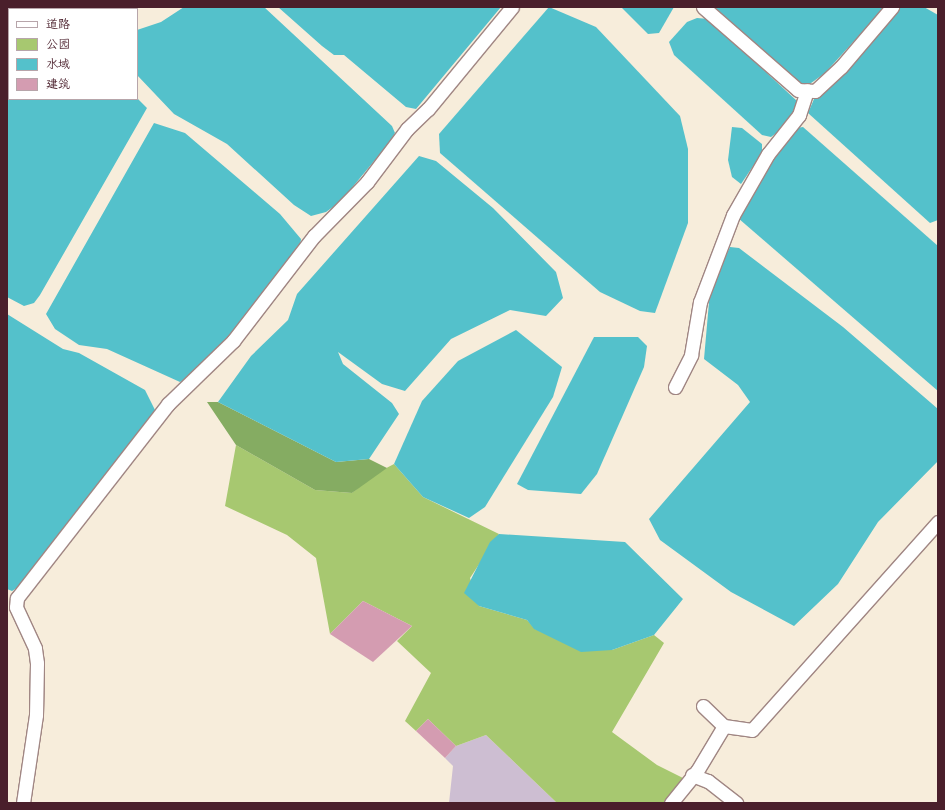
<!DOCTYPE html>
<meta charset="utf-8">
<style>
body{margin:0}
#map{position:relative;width:945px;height:810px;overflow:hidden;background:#f7eddb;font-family:"Gochi Hand","LXGW WenKai TC",sans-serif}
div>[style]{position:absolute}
.industrial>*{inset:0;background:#cdbed2}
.green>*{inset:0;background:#a7c870}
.forest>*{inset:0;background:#85ac62}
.water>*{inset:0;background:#54c1cb}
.building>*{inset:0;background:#d49cb1}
.roads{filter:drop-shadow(1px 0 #a08683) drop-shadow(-1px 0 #a08683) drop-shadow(0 1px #a08683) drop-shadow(0 -1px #a08683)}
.minor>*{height:13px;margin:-6.5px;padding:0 6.5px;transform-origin:6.5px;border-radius:6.5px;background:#fff}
span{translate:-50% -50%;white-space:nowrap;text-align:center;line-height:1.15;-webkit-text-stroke:3px #fff;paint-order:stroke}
.frame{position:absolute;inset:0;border:8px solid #4a1f2b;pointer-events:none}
.legend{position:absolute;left:8px;top:8px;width:130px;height:92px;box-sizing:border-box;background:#fff;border:1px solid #b7a5aa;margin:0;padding:5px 7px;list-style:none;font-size:12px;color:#4a1f2b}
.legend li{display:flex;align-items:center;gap:8px;height:20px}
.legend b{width:20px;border:1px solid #b7a5aa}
</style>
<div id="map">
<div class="industrial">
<div style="clip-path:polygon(486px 735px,557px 803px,449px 803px,453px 766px,445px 758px,456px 746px)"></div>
</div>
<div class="green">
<div style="clip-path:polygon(236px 445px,315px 490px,352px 493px,375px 474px,394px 464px,423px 497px,499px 534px,470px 578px,479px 606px,527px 620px,535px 629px,612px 650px,654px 635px,664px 643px,612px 732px,657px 765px,683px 778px,663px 803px,557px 803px,486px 735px,456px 746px,428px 719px,416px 731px,405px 721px,431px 673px,397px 641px,412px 626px,363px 601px,330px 634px,316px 558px,287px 535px,225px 506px)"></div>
</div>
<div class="forest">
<div style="clip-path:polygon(207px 402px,218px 402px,336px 462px,369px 459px,387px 468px,352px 493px,315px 490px,236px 445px)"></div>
</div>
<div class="water">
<div style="clip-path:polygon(7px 7px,38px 9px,9px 9px,9px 55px)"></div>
<div style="clip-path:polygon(47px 7px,122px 7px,121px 9px)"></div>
<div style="clip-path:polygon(184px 7px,264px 7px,392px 126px,395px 133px,389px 143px,341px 201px,326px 212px,311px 216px,294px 205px,227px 144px,174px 114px,137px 75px,137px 30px,161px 22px)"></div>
<div style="clip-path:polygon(278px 7px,501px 7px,416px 109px,406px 107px,344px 55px,334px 55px,322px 46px)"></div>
<div style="clip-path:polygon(549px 7px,596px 27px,680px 116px,688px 149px,688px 223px,655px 313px,640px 311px,600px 292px,440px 153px,439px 134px)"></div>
<div style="clip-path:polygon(621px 7px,674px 7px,659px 33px,648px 34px)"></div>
<div style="clip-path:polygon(711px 7px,885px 7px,825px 73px,807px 86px,795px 80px)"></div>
<div style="clip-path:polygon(900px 7px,924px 7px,938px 15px,938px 220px,930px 223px,808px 113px,814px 99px)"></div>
<div style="clip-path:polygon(697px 18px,709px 19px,797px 101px,799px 107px,779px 131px,771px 137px,762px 135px,674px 55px,669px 42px,687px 22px)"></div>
<div style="clip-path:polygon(7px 73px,9px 99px,137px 98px,147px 108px,40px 295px,34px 303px,24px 306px,7px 297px)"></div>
<div style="clip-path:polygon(154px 123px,185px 133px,280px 214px,301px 239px,300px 247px,233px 331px,197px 371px,180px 382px,107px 349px,79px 345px,55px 329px,46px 314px)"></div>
<div style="clip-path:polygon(732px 127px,742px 128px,762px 144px,762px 153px,741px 184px,732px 177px,728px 160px)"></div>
<div style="clip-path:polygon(803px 127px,938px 246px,938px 391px,738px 218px,774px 153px,796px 128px)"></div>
<div style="clip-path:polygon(419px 156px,436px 161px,493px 208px,556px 272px,563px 298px,546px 316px,510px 310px,451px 339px,405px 391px,382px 384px,338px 352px,343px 364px,392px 403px,399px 414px,369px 459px,336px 462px,218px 402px,251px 356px,288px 320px,297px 294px)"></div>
<div style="clip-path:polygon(730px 247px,739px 248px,843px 327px,938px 409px,938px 461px,878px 522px,838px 584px,794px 626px,731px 592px,660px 540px,649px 519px,750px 402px,738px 385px,704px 359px,710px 291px)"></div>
<div style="clip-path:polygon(7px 314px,63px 349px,79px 353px,145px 390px,156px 412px,26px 582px,12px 591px,7px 589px)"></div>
<div style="clip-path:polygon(516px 330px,562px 367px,553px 397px,485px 507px,469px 518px,423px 497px,394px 464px,422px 401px,458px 361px)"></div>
<div style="clip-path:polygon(594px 337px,638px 337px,647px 346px,644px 367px,597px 474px,581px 494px,528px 490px,517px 484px)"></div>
<div style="clip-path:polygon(499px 534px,625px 542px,683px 599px,654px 635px,612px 650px,581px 652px,534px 629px,527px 620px,479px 606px,464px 593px,490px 542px)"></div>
</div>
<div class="building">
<div style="clip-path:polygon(363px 601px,412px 626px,373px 662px,330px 634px)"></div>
<div style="clip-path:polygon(428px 719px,456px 746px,445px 758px,416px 731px)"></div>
</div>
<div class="roads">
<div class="minor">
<div style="left:703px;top:7px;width:126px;rotate:41.1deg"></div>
<div style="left:798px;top:90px;width:17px;rotate:3deg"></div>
<div style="left:815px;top:91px;width:35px;rotate:-43deg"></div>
<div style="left:841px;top:67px;width:79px;rotate:-49.6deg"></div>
<div style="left:675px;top:387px;width:36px;rotate:-63deg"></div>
<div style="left:691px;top:355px;width:54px;rotate:-80.4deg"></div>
<div style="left:700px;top:302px;width:93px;rotate:-69.2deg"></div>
<div style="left:733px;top:215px;width:70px;rotate:-60.2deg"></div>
<div style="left:768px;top:154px;width:50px;rotate:-51.5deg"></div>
<div style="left:799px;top:115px;width:26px;rotate:-72deg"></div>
<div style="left:703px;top:706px;width:29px;rotate:44deg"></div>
<div style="left:724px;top:726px;width:28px;rotate:8deg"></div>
<div style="left:752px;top:730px;width:279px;rotate:-48.2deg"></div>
<div style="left:692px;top:775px;width:17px;rotate:21deg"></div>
<div style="left:708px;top:781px;width:36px;rotate:38deg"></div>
<div style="left:23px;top:803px;width:89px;rotate:-81.6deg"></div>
<div style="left:36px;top:715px;width:52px;rotate:-88.9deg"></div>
<div style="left:37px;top:663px;width:15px;rotate:-98deg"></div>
<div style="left:35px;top:648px;width:45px;rotate:-114.9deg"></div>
<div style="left:16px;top:607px;width:9px;rotate:-84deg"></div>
<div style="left:17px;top:598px;width:246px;rotate:-52.1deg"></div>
<div style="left:168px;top:404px;width:91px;rotate:-44.1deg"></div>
<div style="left:233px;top:341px;width:133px;rotate:-52.4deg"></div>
<div style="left:314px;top:236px;width:76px;rotate:-45.5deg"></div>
<div style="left:367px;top:182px;width:66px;rotate:-53deg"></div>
<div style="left:407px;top:129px;width:29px;rotate:-44deg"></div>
<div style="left:428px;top:109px;width:132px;rotate:-50.5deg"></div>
<div style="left:671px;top:803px;width:41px;rotate:-50.9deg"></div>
<div style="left:697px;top:771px;width:52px;rotate:-59deg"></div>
</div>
</div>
<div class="frame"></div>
<ul class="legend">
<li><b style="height:5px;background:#fff"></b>道路</li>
<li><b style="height:11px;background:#a7c870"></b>公园</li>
<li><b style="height:11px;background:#54c1cb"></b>水域</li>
<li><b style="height:11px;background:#d49cb1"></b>建筑</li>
</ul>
</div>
